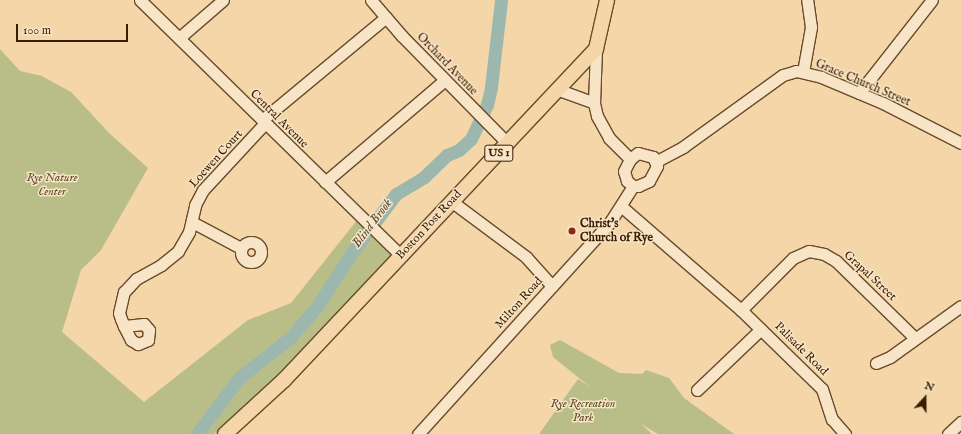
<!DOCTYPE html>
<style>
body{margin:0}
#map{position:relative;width:961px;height:434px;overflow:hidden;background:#f4d6a8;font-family:"IM FELL English",serif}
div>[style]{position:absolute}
.green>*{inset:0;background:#b9be89}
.river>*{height:13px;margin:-6.5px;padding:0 6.5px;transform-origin:6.5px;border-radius:6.5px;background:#9cb8ae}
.roads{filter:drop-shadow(1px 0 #684b2b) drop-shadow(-1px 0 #684b2b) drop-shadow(0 1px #684b2b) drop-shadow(0 -1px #684b2b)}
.minor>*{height:11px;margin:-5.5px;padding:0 5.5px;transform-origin:5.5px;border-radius:5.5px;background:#f8e4c6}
.minor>.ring{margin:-5.5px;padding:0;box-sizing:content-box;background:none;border:11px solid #f8e4c6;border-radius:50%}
.major>*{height:14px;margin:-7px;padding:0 7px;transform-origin:7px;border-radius:7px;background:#f4d6a8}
.dots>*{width:11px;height:11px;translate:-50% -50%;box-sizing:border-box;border:2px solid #f8e4c6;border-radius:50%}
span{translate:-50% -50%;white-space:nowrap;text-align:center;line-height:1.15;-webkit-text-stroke:3px #f8e4c6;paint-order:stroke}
.shield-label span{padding:1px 3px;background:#f8e4c6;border:1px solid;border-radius:3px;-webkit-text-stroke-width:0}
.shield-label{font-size:11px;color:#391d01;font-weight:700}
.street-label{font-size:12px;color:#391d01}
.park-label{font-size:12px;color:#5f4d2a;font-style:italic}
.poi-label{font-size:12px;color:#391d01;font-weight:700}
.left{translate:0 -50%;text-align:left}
.water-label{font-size:13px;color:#574c35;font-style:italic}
.north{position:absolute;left:905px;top:378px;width:40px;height:40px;-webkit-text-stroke:3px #f8e4c6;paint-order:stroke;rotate:21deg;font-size:11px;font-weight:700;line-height:16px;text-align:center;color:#391d01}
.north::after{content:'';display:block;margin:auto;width:14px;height:18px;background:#391d01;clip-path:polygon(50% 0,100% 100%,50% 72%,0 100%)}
.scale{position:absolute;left:16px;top:24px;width:112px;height:18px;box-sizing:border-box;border:2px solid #391d01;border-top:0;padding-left:5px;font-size:12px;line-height:14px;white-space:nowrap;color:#391d01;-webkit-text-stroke:3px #f8e4c6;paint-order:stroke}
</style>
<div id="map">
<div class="green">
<div style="clip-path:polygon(0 49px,20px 71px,42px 76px,71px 92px,109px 133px,148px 168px,101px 250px,81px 270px,62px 332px,144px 402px,248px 320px,291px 303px,358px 219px,395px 255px,275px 382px,214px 434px,0 434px)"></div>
<div style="clip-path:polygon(560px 340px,619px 373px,642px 374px,646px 370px,669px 378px,684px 398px,734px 434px,658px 434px,641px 424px,652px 434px,539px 434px,578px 379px,590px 387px,553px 357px,550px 345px)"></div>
</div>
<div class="river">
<div style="left:197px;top:434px;width:70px;rotate:-53.1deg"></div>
<div style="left:239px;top:378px;width:66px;rotate:-38.3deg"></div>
<div style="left:291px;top:337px;width:42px;rotate:-49.8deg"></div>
<div style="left:318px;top:305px;width:64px;rotate:-57.1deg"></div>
<div style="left:353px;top:251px;width:71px;rotate:-53deg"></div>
<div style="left:396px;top:194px;width:33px;rotate:-31deg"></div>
<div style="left:424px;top:177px;width:32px;rotate:-44deg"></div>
<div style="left:447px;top:155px;width:13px;rotate:-23deg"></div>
<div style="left:459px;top:150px;width:16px;rotate:-43deg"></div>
<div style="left:471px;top:139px;width:38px;rotate:-65deg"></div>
<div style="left:487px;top:105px;width:18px;rotate:-77deg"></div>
<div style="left:491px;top:87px;width:88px;rotate:-83.4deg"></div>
</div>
<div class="roads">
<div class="minor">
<div style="left:140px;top:0;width:366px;rotate:44.4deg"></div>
<div style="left:371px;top:0;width:48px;rotate:49.3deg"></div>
<div style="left:402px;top:36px;width:151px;rotate:45.5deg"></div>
<div style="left:179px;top:38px;width:58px;rotate:-40.8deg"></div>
<div style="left:596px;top:49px;width:54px;rotate:92.1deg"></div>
<div style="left:594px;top:103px;width:13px;rotate:77deg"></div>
<div style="left:597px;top:116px;width:25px;rotate:61deg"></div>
<div style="left:609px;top:138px;width:30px;rotate:45deg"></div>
<div style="left:803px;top:72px;width:46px;rotate:-79.9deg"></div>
<div style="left:811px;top:27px;width:27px;rotate:-98deg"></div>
<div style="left:559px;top:90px;width:37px;rotate:20deg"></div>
<div style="left:859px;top:93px;width:118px;rotate:-51.9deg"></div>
<div style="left:262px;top:120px;width:161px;rotate:-39.7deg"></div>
<div style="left:638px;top:153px;width:16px;rotate:15deg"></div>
<div style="left:653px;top:157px;width:10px;rotate:66deg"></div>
<div style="left:657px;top:166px;width:17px;rotate:118deg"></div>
<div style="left:649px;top:181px;width:12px;rotate:156deg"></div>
<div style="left:638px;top:186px;width:5px;rotate:180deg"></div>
<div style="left:633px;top:186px;width:8px;rotate:-140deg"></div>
<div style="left:627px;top:181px;width:10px;rotate:-107deg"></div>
<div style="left:624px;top:171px;width:13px;rotate:-63deg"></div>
<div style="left:630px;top:159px;width:10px;rotate:-37deg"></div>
<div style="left:657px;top:161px;width:30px;rotate:-28deg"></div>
<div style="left:683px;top:147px;width:123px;rotate:-35.8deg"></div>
<div style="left:783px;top:75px;width:14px;rotate:-17deg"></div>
<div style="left:796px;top:71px;width:26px;rotate:13deg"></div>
<div style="left:821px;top:77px;width:67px;rotate:22.8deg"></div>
<div style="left:883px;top:103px;width:88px;rotate:27.1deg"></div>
<div style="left:325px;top:182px;width:157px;rotate:-40.4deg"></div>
<div style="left:451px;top:201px;width:94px;rotate:36.7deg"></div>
<div style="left:526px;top:257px;width:39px;rotate:48deg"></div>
<div style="left:622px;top:207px;width:157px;rotate:40.9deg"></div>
<div style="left:741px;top:310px;width:113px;rotate:44.3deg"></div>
<div style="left:822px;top:389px;width:32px;rotate:72deg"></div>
<div style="left:832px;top:419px;width:20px;rotate:49deg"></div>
<div style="left:192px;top:222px;width:55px;rotate:28deg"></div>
<div class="ring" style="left:241px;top:242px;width:9px;height:9px"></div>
<div style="left:741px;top:310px;width:74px;rotate:-45deg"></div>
<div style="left:793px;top:258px;width:17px;rotate:-24deg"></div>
<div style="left:809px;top:251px;width:15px;rotate:11deg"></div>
<div style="left:824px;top:254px;width:14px;rotate:30deg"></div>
<div style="left:836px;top:261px;width:110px;rotate:44.3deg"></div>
<div style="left:124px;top:326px;width:20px;rotate:-6deg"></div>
<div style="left:144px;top:324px;width:8px;rotate:50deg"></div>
<div style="left:149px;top:330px;width:10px;rotate:96deg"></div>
<div style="left:148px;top:340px;width:11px;rotate:158deg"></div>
<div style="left:138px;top:344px;width:8px;rotate:-150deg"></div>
<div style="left:131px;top:340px;width:16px;rotate:-117deg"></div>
<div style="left:124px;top:326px;width:8px;rotate:-113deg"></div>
<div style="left:121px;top:319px;width:6px;rotate:-108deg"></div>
<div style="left:119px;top:313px;width:22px;rotate:-77deg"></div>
<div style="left:124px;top:292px;width:18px;rotate:-47deg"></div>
<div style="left:136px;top:279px;width:29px;rotate:-29deg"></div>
<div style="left:161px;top:265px;width:22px;rotate:-39deg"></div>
<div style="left:178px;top:251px;width:22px;rotate:-60deg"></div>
<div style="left:189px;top:232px;width:28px;rotate:-77deg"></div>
<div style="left:195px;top:205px;width:17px;rotate:-62deg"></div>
<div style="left:203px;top:190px;width:91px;rotate:-47.2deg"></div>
<div style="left:876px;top:363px;width:15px;rotate:-23deg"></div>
<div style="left:890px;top:357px;width:87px;rotate:-35.7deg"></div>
<div style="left:697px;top:390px;width:88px;rotate:-43.6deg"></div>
<div style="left:418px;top:434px;width:286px;rotate:-47.8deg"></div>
<div style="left:610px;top:222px;width:43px;rotate:-57.4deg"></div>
<div style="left:948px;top:434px;width:18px;rotate:-43deg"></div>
</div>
<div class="major">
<div style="left:225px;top:434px;width:80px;rotate:-42.5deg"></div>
<div style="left:284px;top:380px;width:455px;rotate:-46.7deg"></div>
<div style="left:596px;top:49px;width:50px;rotate:-77.3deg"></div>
</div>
</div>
<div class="dots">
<div style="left:572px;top:231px;background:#8f2418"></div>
</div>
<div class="shield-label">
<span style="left:499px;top:153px">US 1</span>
</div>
<div class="street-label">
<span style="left:447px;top:64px;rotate:46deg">Orchard Avenue</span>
<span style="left:863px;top:83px;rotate:23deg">Grace Church Street</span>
<span style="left:279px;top:119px;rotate:45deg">Central Avenue</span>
<span style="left:216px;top:159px;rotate:-48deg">Loewen Court</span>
<span style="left:429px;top:225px;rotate:-47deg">Boston Post Road</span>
<span style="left:870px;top:276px;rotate:43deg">Grapal Street</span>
<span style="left:519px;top:303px;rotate:-48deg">Milton Road</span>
<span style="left:801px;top:349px;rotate:45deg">Palisade Road</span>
</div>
<div class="park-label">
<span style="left:52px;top:185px">Rye Nature<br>Center</span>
<span style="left:583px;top:411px">Rye Recreation<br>Park</span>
</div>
<div class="poi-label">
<span class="left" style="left:580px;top:231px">Christ's<br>Church of Rye</span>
</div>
<div class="water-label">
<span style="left:373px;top:224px;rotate:-53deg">Blind Brook</span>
</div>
<div class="north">N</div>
<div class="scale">100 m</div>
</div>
